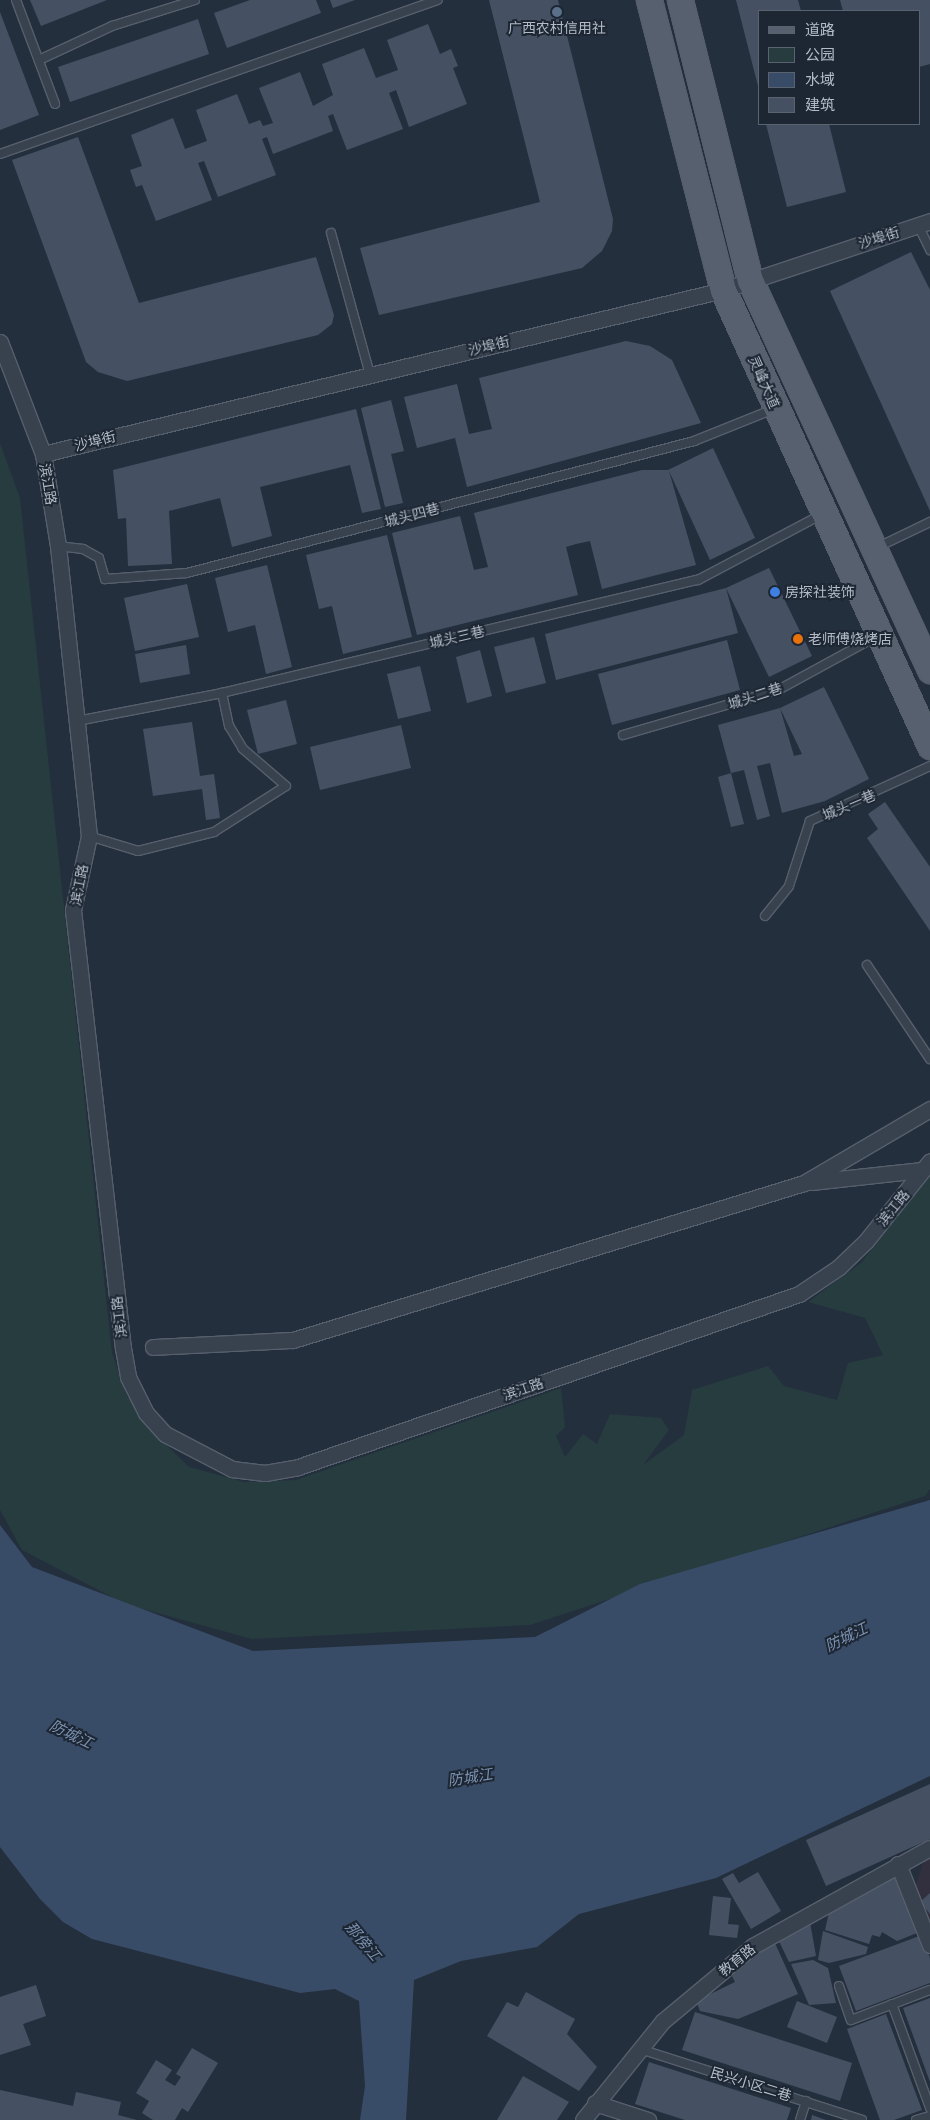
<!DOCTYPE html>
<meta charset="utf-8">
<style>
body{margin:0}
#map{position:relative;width:930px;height:2120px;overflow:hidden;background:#242f3e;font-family:"Titillium Web","Noto Sans SC",sans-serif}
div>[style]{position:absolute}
.medical>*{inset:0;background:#32303f}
.green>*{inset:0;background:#263c3f}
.water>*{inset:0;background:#394c67}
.building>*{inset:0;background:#455162}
.roads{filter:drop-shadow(1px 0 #565f6c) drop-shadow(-1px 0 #565f6c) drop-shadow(0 1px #565f6c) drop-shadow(0 -1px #565f6c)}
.lane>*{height:8px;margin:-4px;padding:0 4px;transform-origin:4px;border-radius:4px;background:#38414e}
.street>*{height:15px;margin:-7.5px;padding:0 7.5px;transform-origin:7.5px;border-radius:7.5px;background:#38414e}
.primary>*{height:25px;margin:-12.5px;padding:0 12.5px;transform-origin:12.5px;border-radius:12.5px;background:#56606e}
.dots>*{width:14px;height:14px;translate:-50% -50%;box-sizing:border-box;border:2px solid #1d2633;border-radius:50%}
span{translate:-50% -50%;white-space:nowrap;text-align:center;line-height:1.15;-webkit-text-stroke:4px #1d2633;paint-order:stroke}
.poi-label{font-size:14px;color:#b4bcc9}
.left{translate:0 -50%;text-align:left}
.street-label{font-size:14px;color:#b4bcc9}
.water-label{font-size:15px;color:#7c92b1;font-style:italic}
.legend{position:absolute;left:758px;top:10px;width:162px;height:115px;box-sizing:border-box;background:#1d2633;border:1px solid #59626f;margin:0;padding:6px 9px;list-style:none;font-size:15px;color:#b4bcc9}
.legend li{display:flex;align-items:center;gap:10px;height:25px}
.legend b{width:25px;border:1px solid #59626f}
</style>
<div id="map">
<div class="medical">
<div style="clip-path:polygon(930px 1858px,930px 1929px,914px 1889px,924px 1861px)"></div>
</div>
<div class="green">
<div style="clip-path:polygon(0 443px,20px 498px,112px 1353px,126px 1394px,154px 1433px,189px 1467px,244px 1482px,296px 1480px,561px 1388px,565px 1427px,556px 1436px,565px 1457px,583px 1434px,597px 1444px,610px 1414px,661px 1418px,669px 1430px,643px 1465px,684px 1435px,692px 1390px,768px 1366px,784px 1386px,837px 1400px,848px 1363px,883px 1355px,865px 1318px,808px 1302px,861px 1263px,930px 1176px,930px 1489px,925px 1496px,530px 1625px,252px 1639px,125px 1604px,22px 1550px,0 1510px)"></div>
</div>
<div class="water">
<div style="clip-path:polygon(930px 1500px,930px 1776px,716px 1878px,579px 1914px,537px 1947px,461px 1961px,414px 1980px,406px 2120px,360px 2120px,365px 2086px,359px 2001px,335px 1989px,300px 1993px,92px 1939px,63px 1922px,40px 1899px,0 1847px,0 1525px,32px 1567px,253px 1651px,535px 1637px,640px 1584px)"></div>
</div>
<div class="building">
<div style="clip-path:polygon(30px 0,107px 0,41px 26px)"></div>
<div style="clip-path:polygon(250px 0,316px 0,321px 13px,227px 48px,214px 13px)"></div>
<div style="clip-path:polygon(330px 0,355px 0,333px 8px)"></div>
<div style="clip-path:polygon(489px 0,558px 0,613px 219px,612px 231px,602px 251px,582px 268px,379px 315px,360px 248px,540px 202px)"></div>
<div style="clip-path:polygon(736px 0,798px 0,801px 11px,759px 11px,759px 90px)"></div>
<div style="clip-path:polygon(840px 0,930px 0,930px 64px,919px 67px,919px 11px,843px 11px)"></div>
<div style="clip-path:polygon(0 12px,39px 115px,0 130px)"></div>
<div style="clip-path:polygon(198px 19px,209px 54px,70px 102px,58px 67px)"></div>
<div style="clip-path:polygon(428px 24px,440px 54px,451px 49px,458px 66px,453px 68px,467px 104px,409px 127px,396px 90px,389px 93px,403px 129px,347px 150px,333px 114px,328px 116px,333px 131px,273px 154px,267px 137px,262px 139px,276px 175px,218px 197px,204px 161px,198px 163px,212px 200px,156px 221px,142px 185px,136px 187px,130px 170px,142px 166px,131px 135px,173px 118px,185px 149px,207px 141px,196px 110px,237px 94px,249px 124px,260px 120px,263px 126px,273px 123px,259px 88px,300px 72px,313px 106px,333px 95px,322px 64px,364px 48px,376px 78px,398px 70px,387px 40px)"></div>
<div style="clip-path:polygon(766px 124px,829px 124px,846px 192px,787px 207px)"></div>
<div style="clip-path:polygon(78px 137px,139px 303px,316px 257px,334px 315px,332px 324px,318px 335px,127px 381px,98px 372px,86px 362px,12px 160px)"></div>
<div style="clip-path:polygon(911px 252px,930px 290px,930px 511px,830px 291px)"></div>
<div style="clip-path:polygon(626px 341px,650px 346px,672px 360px,701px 423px,467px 487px,455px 438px,417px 448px,404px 397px,457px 384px,469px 434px,492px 429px,479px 378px)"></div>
<div style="clip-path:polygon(391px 400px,404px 451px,391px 454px,403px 503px,385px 507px,361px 408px)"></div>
<div style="clip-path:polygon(356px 409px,381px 509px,362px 513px,350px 465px,260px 487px,272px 536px,232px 547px,220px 498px,169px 511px,172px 564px,128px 566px,126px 518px,118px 519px,113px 470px)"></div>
<div style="clip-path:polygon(713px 448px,755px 538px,710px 560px,669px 471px,696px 565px,602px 589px,590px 541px,576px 544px,566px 547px,578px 595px,417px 635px,392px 533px,460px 516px,474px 570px,488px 567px,474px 513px,642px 470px,668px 470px)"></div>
<div style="clip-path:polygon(387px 535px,412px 637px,343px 654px,332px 606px,319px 609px,306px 555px)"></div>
<div style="clip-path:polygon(267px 565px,292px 667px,266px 674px,255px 625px,228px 632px,215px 578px)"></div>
<div style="clip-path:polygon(769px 568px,812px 656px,769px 677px,726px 588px,738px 633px,556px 680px,545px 634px,726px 588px)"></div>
<div style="clip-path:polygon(187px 584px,199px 637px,135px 651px,124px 598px)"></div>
<div style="clip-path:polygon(534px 637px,546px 683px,506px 693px,494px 647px)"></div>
<div style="clip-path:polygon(727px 640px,740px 690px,612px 725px,598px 674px)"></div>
<div style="clip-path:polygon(186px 645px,190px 674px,140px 683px,135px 654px)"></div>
<div style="clip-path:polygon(480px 650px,492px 696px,467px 703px,456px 657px)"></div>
<div style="clip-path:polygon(420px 666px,431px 711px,398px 719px,387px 674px)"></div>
<div style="clip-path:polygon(824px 687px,869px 779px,825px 801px,782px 813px,770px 763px,757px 766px,770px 816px,757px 820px,744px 770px,731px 773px,718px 725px,780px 708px,794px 756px,802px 754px,780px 708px)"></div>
<div style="clip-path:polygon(286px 700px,297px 744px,258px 754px,247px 710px)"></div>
<div style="clip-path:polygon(192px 722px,200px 776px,214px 774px,220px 818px,206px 820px,202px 789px,153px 796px,143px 729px)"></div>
<div style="clip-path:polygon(401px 725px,411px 768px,320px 790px,310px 747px)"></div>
<div style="clip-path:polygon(731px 773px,744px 824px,731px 827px,718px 777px)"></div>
<div style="clip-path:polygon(885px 802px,930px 867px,930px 931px,867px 838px,878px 829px,868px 814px)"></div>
<div style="clip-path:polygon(930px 1784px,930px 1839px,826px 1886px,806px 1840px)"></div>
<div style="clip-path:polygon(758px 1872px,781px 1911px,751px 1929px,722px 1879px,733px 1873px,739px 1883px)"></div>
<div style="clip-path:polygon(899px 1875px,922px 1931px,897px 1941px,882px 1932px,880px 1937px,872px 1935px,869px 1944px,825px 1930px,830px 1908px)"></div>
<div style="clip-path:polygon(930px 1893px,930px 1914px,920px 1902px)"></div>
<div style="clip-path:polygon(713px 1896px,731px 1898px,728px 1924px,739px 1925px,737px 1938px,709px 1935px)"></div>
<div style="clip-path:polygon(810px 1922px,816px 1956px,789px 1962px,777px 1937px)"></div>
<div style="clip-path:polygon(823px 1931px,868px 1947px,866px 1954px,829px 1963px,818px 1960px)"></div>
<div style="clip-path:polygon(922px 1935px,930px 1958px,930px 1983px,856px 2011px,839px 1966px)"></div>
<div style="clip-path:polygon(774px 1941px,798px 1994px,738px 2019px,700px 2011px,696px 2001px,735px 1982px,732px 1976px)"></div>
<div style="clip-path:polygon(813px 1960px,828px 1968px,836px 2003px,809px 2005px,791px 1964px)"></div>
<div style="clip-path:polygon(36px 1985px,46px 2016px,23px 2024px,31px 2045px,0 2055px,0 1997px)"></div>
<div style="clip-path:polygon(526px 1992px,575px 2019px,567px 2034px,597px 2067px,579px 2091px,487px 2036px,507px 2002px,518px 2007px)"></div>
<div style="clip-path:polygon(930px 1998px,930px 2082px,903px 2008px)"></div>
<div style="clip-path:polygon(797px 2001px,837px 2017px,827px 2043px,787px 2027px)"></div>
<div style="clip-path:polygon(695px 2012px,852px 2063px,840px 2101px,682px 2050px)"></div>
<div style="clip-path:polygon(886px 2014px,922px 2110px,894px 2120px,880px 2120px,847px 2029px)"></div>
<div style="clip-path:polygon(192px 2048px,218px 2063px,188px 2112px,182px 2108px,175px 2120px,153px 2120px,142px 2113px,149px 2101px,136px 2093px,156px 2060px,172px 2070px,165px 2080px,175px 2086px,181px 2077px,176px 2074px)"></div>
<div style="clip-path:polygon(649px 2062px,791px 2108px,787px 2120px,685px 2120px,635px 2104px)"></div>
<div style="clip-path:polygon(523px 2076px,569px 2102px,557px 2120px,497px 2120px)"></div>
<div style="clip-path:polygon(0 2090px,73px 2106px,76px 2092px,121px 2102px,118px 2115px,137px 2120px,0 2120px)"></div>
<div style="clip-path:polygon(812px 2115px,826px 2120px,811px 2120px)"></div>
</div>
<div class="roads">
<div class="lane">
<div style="left:16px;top:0;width:111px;rotate:69.4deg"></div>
<div style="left:39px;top:60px;width:81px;rotate:-25deg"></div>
<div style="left:112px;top:26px;width:87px;rotate:-17.4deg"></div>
<div style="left:0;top:154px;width:464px;rotate:-19.4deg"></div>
<div style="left:918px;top:225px;width:28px;rotate:64deg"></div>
<div style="left:331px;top:233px;width:147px;rotate:74.6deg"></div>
<div style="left:58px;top:546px;width:25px;rotate:7deg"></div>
<div style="left:83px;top:549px;width:18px;rotate:29deg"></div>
<div style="left:99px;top:558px;width:22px;rotate:74deg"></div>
<div style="left:105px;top:579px;width:82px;rotate:-4.2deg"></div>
<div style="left:187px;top:573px;width:524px;rotate:-14.59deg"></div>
<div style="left:694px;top:441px;width:86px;rotate:-21.8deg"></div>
<div style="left:878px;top:547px;width:58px;rotate:-25.7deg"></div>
<div style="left:77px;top:721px;width:148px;rotate:-10.9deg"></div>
<div style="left:222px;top:693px;width:489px;rotate:-13.4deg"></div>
<div style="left:698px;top:580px;width:139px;rotate:-27.9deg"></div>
<div style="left:623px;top:735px;width:161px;rotate:-16.2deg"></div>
<div style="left:778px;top:690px;width:113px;rotate:-28.6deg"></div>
<div style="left:89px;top:836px;width:51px;rotate:17deg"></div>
<div style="left:138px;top:851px;width:78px;rotate:-14deg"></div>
<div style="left:214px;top:832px;width:85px;rotate:-32.6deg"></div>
<div style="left:286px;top:786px;width:57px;rotate:-139.3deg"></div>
<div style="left:243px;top:749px;width:27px;rotate:-121deg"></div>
<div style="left:229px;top:726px;width:34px;rotate:-102deg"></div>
<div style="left:765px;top:916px;width:38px;rotate:-51deg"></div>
<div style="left:789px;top:886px;width:68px;rotate:-72.1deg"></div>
<div style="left:810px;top:821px;width:132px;rotate:-24.6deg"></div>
<div style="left:867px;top:965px;width:113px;rotate:56.2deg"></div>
<div style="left:839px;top:1986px;width:36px;rotate:71deg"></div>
<div style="left:851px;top:2020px;width:85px;rotate:-20.8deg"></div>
<div style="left:892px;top:2004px;width:111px;rotate:69.9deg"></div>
<div style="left:640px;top:2049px;width:233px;rotate:17.7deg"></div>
<div style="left:800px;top:2120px;width:20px;rotate:-72deg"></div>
<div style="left:916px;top:2120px;width:15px;rotate:-16deg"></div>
</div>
<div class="street">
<div style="left:0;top:342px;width:120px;rotate:69deg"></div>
<div style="left:43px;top:454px;width:93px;rotate:80.7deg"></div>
<div style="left:58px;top:546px;width:292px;rotate:83.9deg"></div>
<div style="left:89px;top:836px;width:76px;rotate:102.2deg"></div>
<div style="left:73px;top:910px;width:441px;rotate:83.5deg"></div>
<div style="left:123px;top:1348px;width:29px;rotate:80deg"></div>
<div style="left:128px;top:1377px;width:40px;rotate:63.4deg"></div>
<div style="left:146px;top:1413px;width:28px;rotate:48deg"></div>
<div style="left:165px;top:1434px;width:76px;rotate:27.6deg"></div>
<div style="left:232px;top:1469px;width:33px;rotate:7deg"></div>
<div style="left:265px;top:1473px;width:34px;rotate:-10deg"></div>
<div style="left:298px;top:1467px;width:530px;rotate:-19.05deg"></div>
<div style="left:799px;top:1294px;width:48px;rotate:-34deg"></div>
<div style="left:839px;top:1267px;width:37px;rotate:-44deg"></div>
<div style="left:866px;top:1241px;width:102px;rotate:-51.3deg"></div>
<div style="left:43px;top:454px;width:699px;rotate:-13.56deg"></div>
<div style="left:723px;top:290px;width:218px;rotate:-18.4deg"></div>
<div style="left:811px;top:1182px;width:112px;rotate:-6.2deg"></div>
<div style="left:153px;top:1347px;width:140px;rotate:-2.9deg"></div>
<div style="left:293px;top:1340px;width:535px;rotate:-17.08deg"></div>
<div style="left:804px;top:1183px;width:146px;rotate:-30.4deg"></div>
<div style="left:898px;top:1864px;width:87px;rotate:68.4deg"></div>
<div style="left:595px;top:2103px;width:56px;rotate:17.8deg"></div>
<div style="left:583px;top:2120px;width:127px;rotate:-51.1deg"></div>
<div style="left:663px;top:2021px;width:117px;rotate:-39.8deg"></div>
<div style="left:753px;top:1946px;width:202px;rotate:-29deg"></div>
</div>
<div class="primary">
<div style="left:649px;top:0;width:299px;rotate:75.7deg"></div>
<div style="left:723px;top:290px;width:501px;rotate:65.58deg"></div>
<div style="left:680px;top:0;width:289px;rotate:76deg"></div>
<div style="left:750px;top:280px;width:430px;rotate:65.2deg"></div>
</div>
</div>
<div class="dots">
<div style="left:557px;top:12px;background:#5c6f8a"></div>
<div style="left:775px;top:592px;background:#3f7fe0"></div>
<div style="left:798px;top:639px;background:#e8710a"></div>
</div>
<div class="poi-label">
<span style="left:557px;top:28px">广西农村信用社</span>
<span class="left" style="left:785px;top:592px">房探社装饰</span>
<span class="left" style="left:808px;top:639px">老师傅烧烤店</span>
</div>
<div class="street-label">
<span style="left:879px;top:238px;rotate:-18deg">沙埠街</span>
<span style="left:489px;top:346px;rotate:-14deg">沙埠街</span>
<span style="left:764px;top:382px;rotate:66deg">灵峰大道</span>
<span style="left:95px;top:441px;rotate:-14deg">沙埠街</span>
<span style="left:48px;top:484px;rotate:80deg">滨江路</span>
<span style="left:412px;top:515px;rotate:-15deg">城头四巷</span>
<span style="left:457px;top:637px;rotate:-13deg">城头三巷</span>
<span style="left:755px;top:696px;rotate:-18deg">城头二巷</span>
<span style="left:849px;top:805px;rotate:-23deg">城头一巷</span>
<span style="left:79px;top:885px;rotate:-79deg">滨江路</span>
<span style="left:893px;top:1208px;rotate:-51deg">滨江路</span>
<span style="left:119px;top:1317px;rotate:-97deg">滨江路</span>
<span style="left:523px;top:1389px;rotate:-19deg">滨江路</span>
<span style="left:737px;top:1960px;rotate:-39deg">教育路</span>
<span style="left:751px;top:2084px;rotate:17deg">民兴小区二巷</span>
</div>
<div class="water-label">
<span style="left:846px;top:1637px;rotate:-26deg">防城江</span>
<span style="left:71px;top:1734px;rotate:26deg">防城江</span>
<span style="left:470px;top:1777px;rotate:-9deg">防城江</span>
<span style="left:363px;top:1941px;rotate:50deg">那傍江</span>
</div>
<ul class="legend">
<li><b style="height:6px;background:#56606e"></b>道路</li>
<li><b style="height:14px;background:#263c3f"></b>公园</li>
<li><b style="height:14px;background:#394c67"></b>水域</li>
<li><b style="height:14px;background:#455162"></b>建筑</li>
</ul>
</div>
